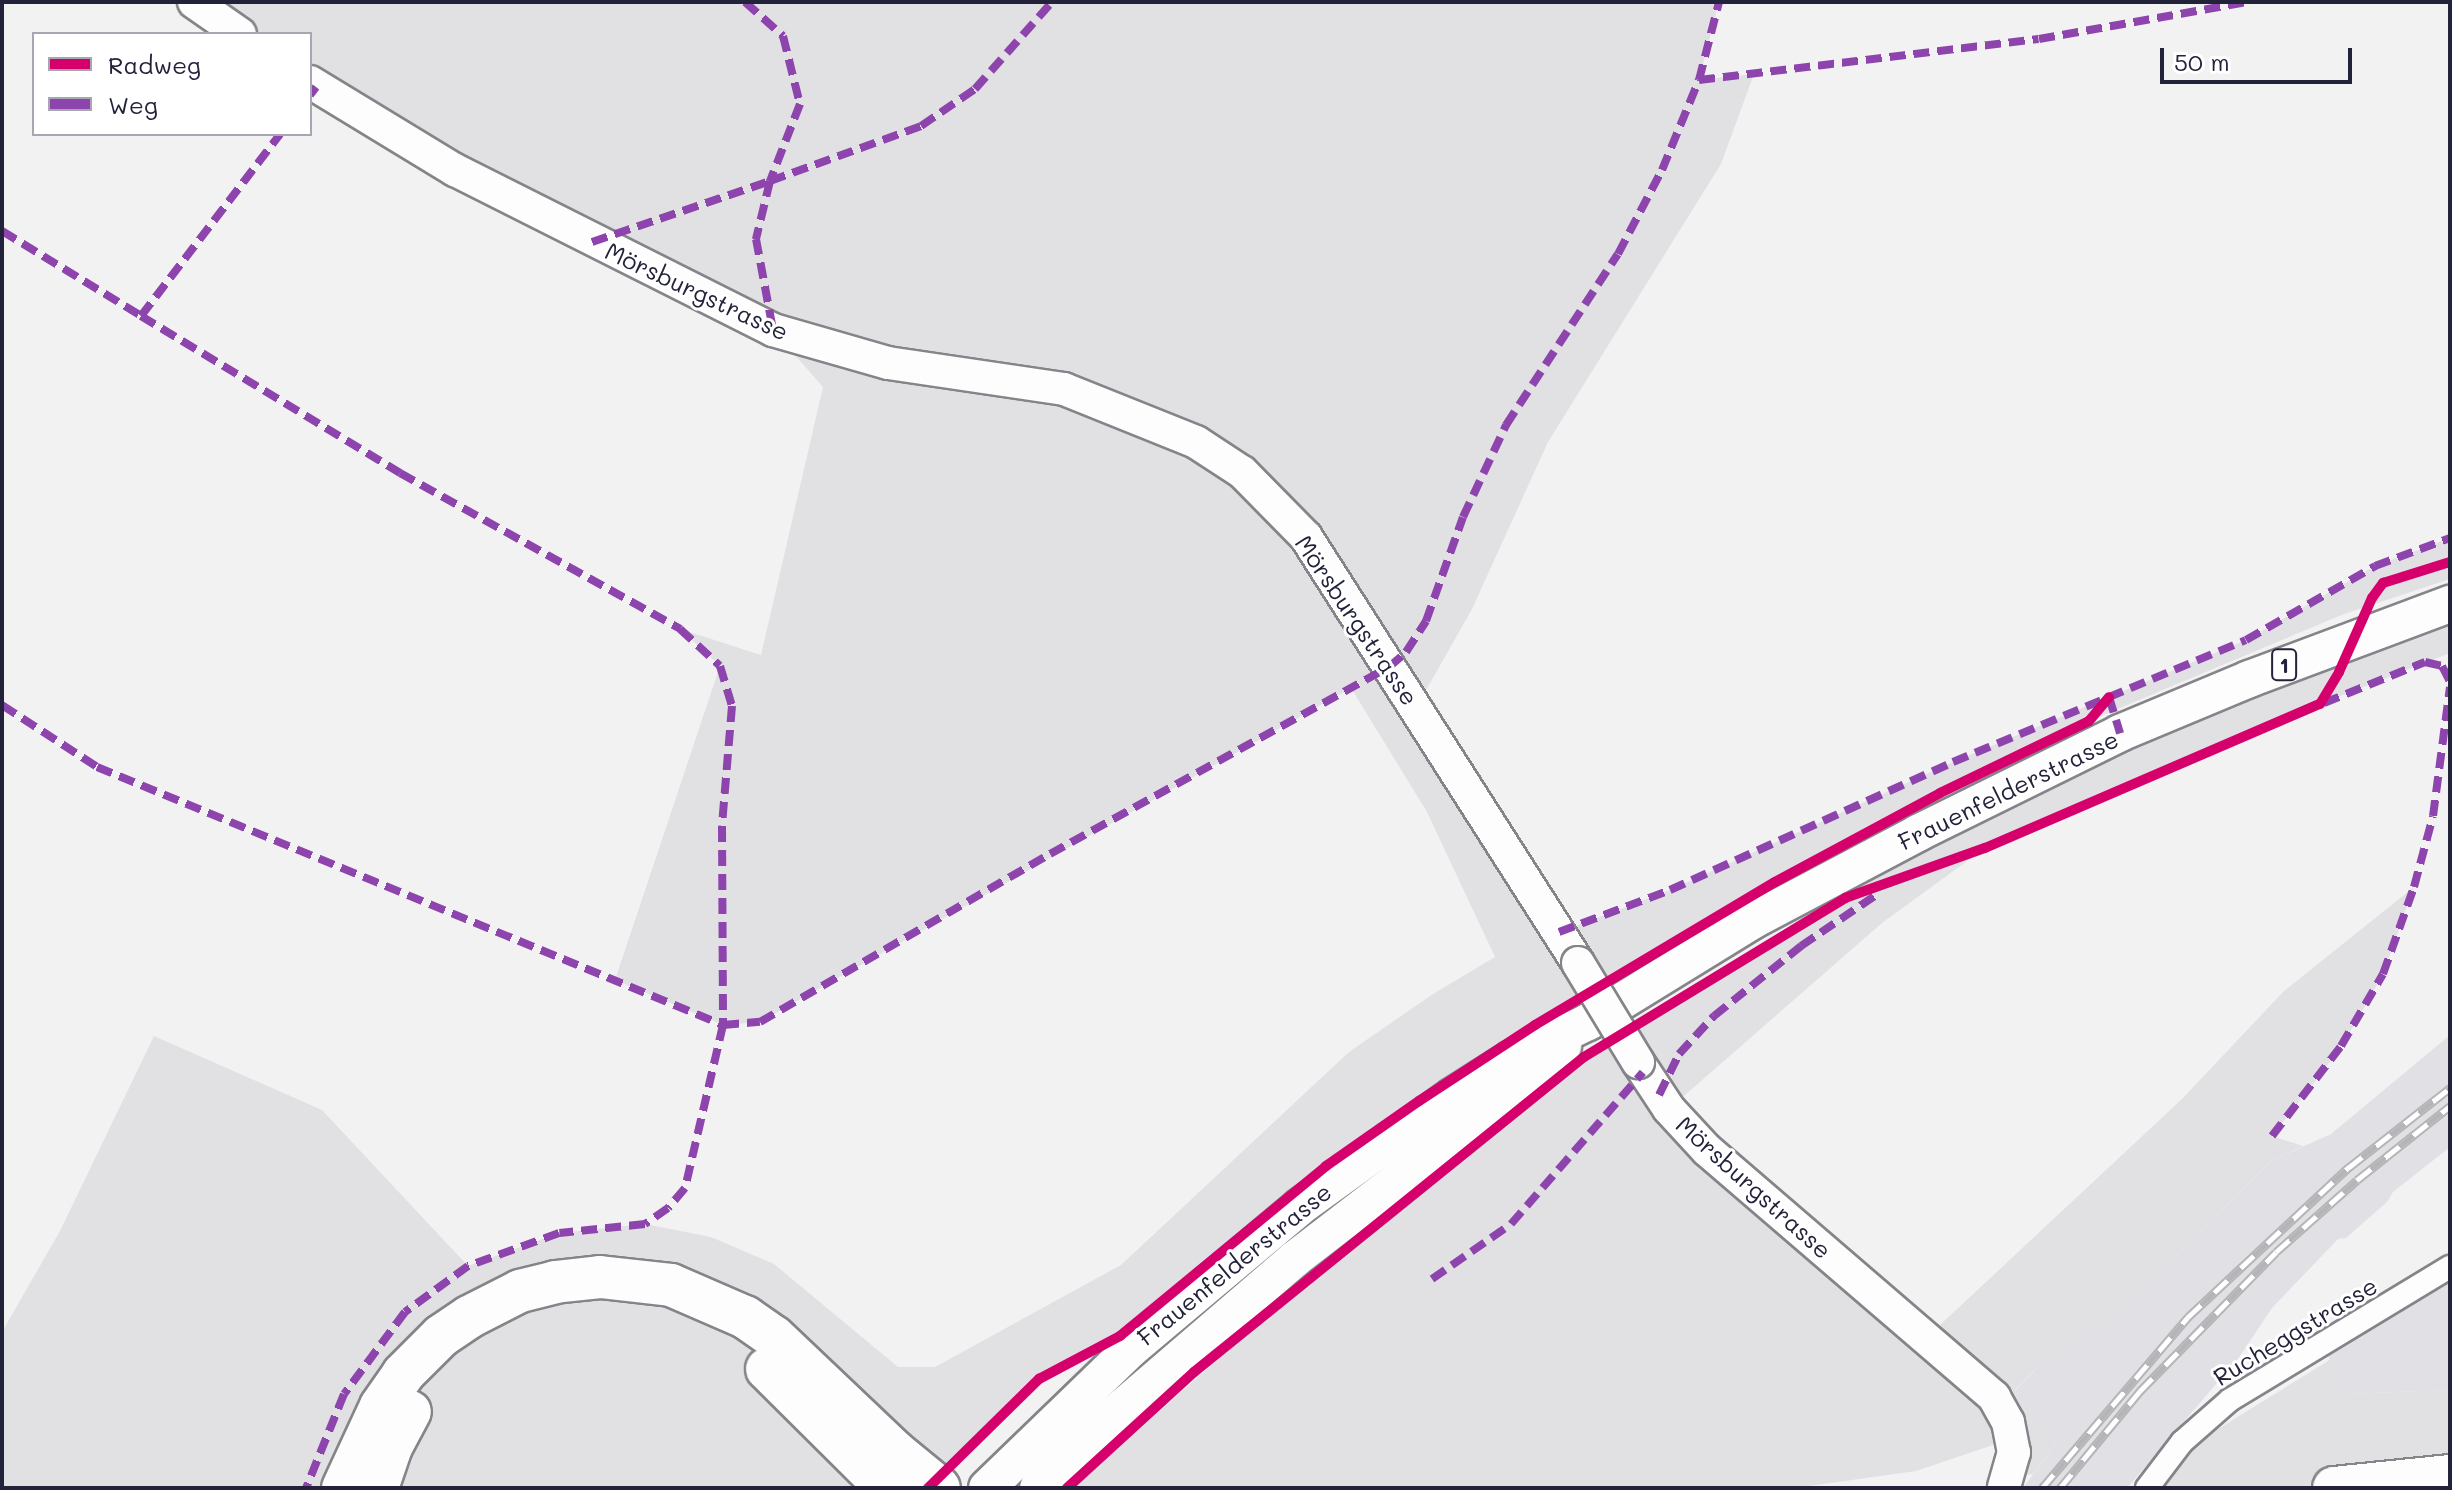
<!DOCTYPE html>
<meta charset="utf-8">
<style>
body{margin:0}
#map{position:relative;width:2452px;height:1490px;overflow:hidden;background:#f2f2f3;font-family:Mali,sans-serif}
div>[style]{position:absolute}
.built>*{inset:0;background:#e1e1e5}
.green>*{inset:0;background:#e1e1e4}
.roads{filter:drop-shadow(2px 0 #848489) drop-shadow(-2px 0 #848489) drop-shadow(0 2px #848489) drop-shadow(0 -2px #848489)}
.street>*{height:22px;margin:-11px;padding:0 11px;transform-origin:11px;border-radius:11px;background:#fdfdfd}
.secondary>*{height:32px;margin:-16px;padding:0 16px;transform-origin:16px;border-radius:16px;background:#fdfdfd}
.primary>*{height:36px;margin:-18px;padding:0 18px;transform-origin:18px;border-radius:18px;background:#fdfdfd}
.highway>*{height:42px;margin:-21px;padding:0 21px;transform-origin:21px;border-radius:21px;background:#fdfdfd}
.rail>*{height:9px;margin-top:-4.5px;transform-origin:0;background:repeating-linear-gradient(90deg,#fff 0 18px,#b5b5b8 0 36px);box-sizing:border-box;border-block:2px solid #b5b5b8}
.bridges{filter:drop-shadow(2px 0 #848489) drop-shadow(-2px 0 #848489) drop-shadow(0 2px #848489) drop-shadow(0 -2px #848489)}
.secondary-bridge>*{height:32px;margin:-16px;padding:0 16px;transform-origin:16px;border-radius:16px;background:#fdfdfd}
.quiet>*{height:8px;margin-top:-4px;transform-origin:0;background:repeating-linear-gradient(90deg,#8e44ad 0 16px,transparent 0 24px)}
.cycleway>*{height:10px;margin:-5px;padding:0 5px;transform-origin:5px;border-radius:5px;background:#d6006c}
span{translate:-50% -50%;white-space:nowrap;text-align:center;line-height:1.15;-webkit-text-stroke:6px #fff;paint-order:stroke}
.shield-label span{padding:2px 6px;background:#fff;border:2px solid;border-radius:6px;-webkit-text-stroke-width:0}
.shield-label{font-size:22px;color:#22223b;font-weight:700}
.street-label{font-size:24px;color:#22223b}
.frame{position:absolute;inset:0;border:4px solid #22223b;pointer-events:none}
.legend{position:absolute;left:32px;top:32px;width:280px;height:104px;box-sizing:border-box;background:#fff;border:2px solid #a7a7b1;margin:0;padding:10px 14px;list-style:none;font-size:24px;color:#22223b}
.legend li{display:flex;align-items:center;gap:16px;height:40px}
.legend b{width:40px;border:2px solid #a7a7b1}
.scale{position:absolute;left:2160px;top:48px;width:192px;height:36px;box-sizing:border-box;border:4px solid #22223b;border-top:0;padding-left:10px;font-size:24px;line-height:28px;white-space:nowrap;color:#22223b;-webkit-text-stroke:6px #fff;paint-order:stroke}
</style>
<div id="map">
<div class="built">
<div style="clip-path:polygon(2450px 1035px,2450px 1147px,2393px 1192px,2387px 1202px,2346px 1238px,2338px 1239px,2272px 1308px,2240px 1356px,2127px 1488px,2023px 1488px,2057px 1442px,2015px 1391px,2039px 1366px,2137px 1296px,2271px 1161px,2331px 1134px)"></div>
<div style="clip-path:polygon(2450px 1267px,2450px 1390px,2346px 1394px,2322px 1343px)"></div>
</div>
<div class="green">
<div style="clip-path:polygon(194px 2px,1719px 2px,1699px 80px,1754px 74px,1721px 164px,1548px 442px,1472px 609px,1416px 708px,1560px 932px,1670px 890px,1953px 762px,2246px 640px,2375px 566px,2450px 538px,2450px 579px,2344px 614px,2089px 721px,1848px 842px,1618px 975px,1419px 1101px,1120px 1336px,1039px 1379px,928px 1488px,2px 1488px,2px 1332px,60px 1231px,154px 1036px,322px 1110px,468px 1266px,559px 1233px,645px 1224px,711px 1237px,774px 1264px,898px 1367px,935px 1367px,1121px 1265px,1349px 1052px,1433px 994px,1495px 957px,1427px 812px,1351px 688px,760px 1022px,723px 1025px,615px 980px,720px 666px,680px 629px,761px 655px,823px 387px,773px 330px,310px 82px,310px 34px,240px 34px)"></div>
<div style="clip-path:polygon(2450px 624px,2450px 653px,2320px 704px,1985px 848px,1882px 923px,1669px 1109px,1925px 1339px,2182px 1099px,2283px 992px,2414px 887px,2383px 974px,2355px 1024px,2324px 1070px,2272px 1136px,2303px 1146px,2271px 1161px,2137px 1296px,2039px 1366px,2015px 1390px,2057px 1442px,2033px 1474px,1989px 1480px,1997px 1456px,1996px 1444px,1916px 1471px,1795px 1488px,1073px 1488px,1262px 1320px,1587px 1061px,1876px 877px,2073px 774px,2286px 685px)"></div>
<div style="clip-path:polygon(2331px 1359px,2346px 1394px,2450px 1390px,2450px 1488px,2147px 1488px,2168px 1460px)"></div>
</div>
<div class="roads">
<div class="street">
<div style="left:2147px;top:1488px;width:58px;rotate:-52.7deg"></div>
<div style="left:2182px;top:1442px;width:64px;rotate:-41.2deg"></div>
<div style="left:2230px;top:1400px;width:257px;rotate:-31.2deg"></div>
</div>
<div class="secondary">
<div style="left:194px;top:2px;width:56px;rotate:34.8deg"></div>
<div style="left:310px;top:82px;width:170px;rotate:31.3deg"></div>
<div style="left:455px;top:170px;width:356px;rotate:26.7deg"></div>
<div style="left:773px;top:330px;width:120px;rotate:16deg"></div>
<div style="left:888px;top:363px;width:178px;rotate:8.4deg"></div>
<div style="left:1064px;top:389px;width:142px;rotate:21.9deg"></div>
<div style="left:1196px;top:442px;width:55px;rotate:33.1deg"></div>
<div style="left:1242px;top:472px;width:91px;rotate:45.4deg"></div>
<div style="left:1306px;top:537px;width:505px;rotate:57.44deg"></div>
<div style="left:1638px;top:1062px;width:56px;rotate:56.6deg"></div>
<div style="left:1669px;top:1109px;width:56px;rotate:47.2deg"></div>
<div style="left:1707px;top:1150px;width:379px;rotate:40.7deg"></div>
<div style="left:1994px;top:1397px;width:29px;rotate:61deg"></div>
<div style="left:2008px;top:1422px;width:31px;rotate:79deg"></div>
<div style="left:2014px;top:1452px;width:37px;rotate:106deg"></div>
</div>
<div class="primary">
<div style="left:987px;top:1488px;width:200px;rotate:-44deg"></div>
<div style="left:1131px;top:1349px;width:221px;rotate:-40deg"></div>
<div style="left:1300px;top:1207px;width:188px;rotate:-35.9deg"></div>
<div style="left:1452px;top:1097px;width:71px;rotate:-32.3deg"></div>
<div style="left:1512px;top:1059px;width:85px;rotate:-26deg"></div>
<div style="left:1588px;top:1022px;width:193px;rotate:-31.6deg"></div>
<div style="left:1752px;top:921px;width:188px;rotate:-27.9deg"></div>
<div style="left:1918px;top:833px;width:225px;rotate:-26.3deg"></div>
<div style="left:2120px;top:733px;width:140px;rotate:-22.7deg"></div>
<div style="left:2249px;top:679px;width:215px;rotate:-20.5deg"></div>
<div style="left:1038px;top:1488px;width:100px;rotate:-44.2deg"></div>
<div style="left:1110px;top:1418px;width:245px;rotate:-40.7deg"></div>
<div style="left:1296px;top:1258px;width:292px;rotate:-37.5deg"></div>
<div style="left:1528px;top:1080px;width:49px;rotate:-44.2deg"></div>
</div>
<div class="highway">
<div style="left:767px;top:1369px;width:169px;rotate:44.8deg"></div>
<div style="left:343px;top:1488px;width:90px;rotate:-65.1deg"></div>
<div style="left:381px;top:1406px;width:39px;rotate:-55deg"></div>
<div style="left:403px;top:1374px;width:54px;rotate:-45deg"></div>
<div style="left:441px;top:1336px;width:34px;rotate:-34deg"></div>
<div style="left:469px;top:1317px;width:57px;rotate:-27deg"></div>
<div style="left:520px;top:1291px;width:36px;rotate:-14deg"></div>
<div style="left:555px;top:1282px;width:45px;rotate:-6.3deg"></div>
<div style="left:600px;top:1277px;width:71px;rotate:6.4deg"></div>
<div style="left:671px;top:1285px;width:81px;rotate:23.4deg"></div>
<div style="left:745px;top:1317px;width:35px;rotate:35deg"></div>
<div style="left:774px;top:1337px;width:166px;rotate:43.5deg"></div>
<div style="left:894px;top:1451px;width:58px;rotate:39.4deg"></div>
<div style="left:377px;top:1488px;width:43px;rotate:-71.1deg"></div>
<div style="left:391px;top:1447px;width:40px;rotate:-62deg"></div>
<div style="left:2334px;top:1488px;width:117px;rotate:-5.9deg"></div>
</div>
</div>
<div class="rail">
<div style="left:2042px;top:1488px;width:225px;rotate:-49.5deg"></div>
<div style="left:2188px;top:1317px;width:219px;rotate:-43deg"></div>
<div style="left:2348px;top:1168px;width:130px;rotate:-38.1deg"></div>
<div style="left:2060px;top:1488px;width:126px;rotate:-50.5deg"></div>
<div style="left:2140px;top:1391px;width:194px;rotate:-45.6deg"></div>
<div style="left:2276px;top:1252px;width:108px;rotate:-41.6deg"></div>
<div style="left:2357px;top:1180px;width:119px;rotate:-38.5deg"></div>
</div>
<div class="bridges">
<div class="secondary-bridge">
<div style="left:1578px;top:963px;width:116px;rotate:58.8deg"></div>
</div>
</div>
<div class="quiet">
<div style="left:745px;top:2px;width:51px;rotate:41.8deg"></div>
<div style="left:783px;top:36px;width:70px;rotate:76deg"></div>
<div style="left:800px;top:104px;width:83px;rotate:111.3deg"></div>
<div style="left:1699px;top:80px;width:342px;rotate:-6.9deg"></div>
<div style="left:2039px;top:39px;width:211px;rotate:-10.1deg"></div>
<div style="left:310px;top:95px;width:10px;rotate:-53deg"></div>
<div style="left:770px;top:181px;width:161px;rotate:-20deg"></div>
<div style="left:921px;top:126px;width:65px;rotate:-34.4deg"></div>
<div style="left:975px;top:89px;width:116px;rotate:-48.5deg"></div>
<div style="left:2px;top:231px;width:163px;rotate:31.4deg"></div>
<div style="left:141px;top:316px;width:229px;rotate:-52.6deg"></div>
<div style="left:592px;top:242px;width:188px;rotate:-18.9deg"></div>
<div style="left:770px;top:181px;width:60px;rotate:103.6deg"></div>
<div style="left:756px;top:239px;width:93px;rotate:79.4deg"></div>
<div style="left:141px;top:316px;width:303px;rotate:31.2deg"></div>
<div style="left:400px;top:473px;width:321px;rotate:29.1deg"></div>
<div style="left:680px;top:629px;width:54px;rotate:42.8deg"></div>
<div style="left:720px;top:666px;width:42px;rotate:73.3deg"></div>
<div style="left:732px;top:706px;width:120px;rotate:94.8deg"></div>
<div style="left:722px;top:826px;width:199px;rotate:89.7deg"></div>
<div style="left:723px;top:1025px;width:167px;rotate:103.1deg"></div>
<div style="left:685px;top:1188px;width:26px;rotate:130deg"></div>
<div style="left:668px;top:1208px;width:28px;rotate:145deg"></div>
<div style="left:645px;top:1224px;width:86px;rotate:174deg"></div>
<div style="left:559px;top:1233px;width:97px;rotate:160.1deg"></div>
<div style="left:468px;top:1266px;width:78px;rotate:143.9deg"></div>
<div style="left:405px;top:1312px;width:102px;rotate:126.6deg"></div>
<div style="left:344px;top:1394px;width:101px;rotate:112deg"></div>
<div style="left:2109px;top:697px;width:38px;rotate:73deg"></div>
<div style="left:2324px;top:703px;width:109px;rotate:-22.1deg"></div>
<div style="left:2425px;top:662px;width:17px;rotate:13deg"></div>
<div style="left:2442px;top:666px;width:18px;rotate:63deg"></div>
<div style="left:2px;top:705px;width:113px;rotate:33.1deg"></div>
<div style="left:97px;top:767px;width:677px;rotate:22.4deg"></div>
<div style="left:723px;top:1025px;width:37px;rotate:-5deg"></div>
<div style="left:760px;top:1022px;width:335px;rotate:-30.1deg"></div>
<div style="left:1050px;top:854px;width:387px;rotate:-28.9deg"></div>
<div style="left:1389px;top:667px;width:23px;rotate:-41deg"></div>
<div style="left:1406px;top:652px;width:37px;rotate:-57deg"></div>
<div style="left:1426px;top:621px;width:110px;rotate:-70.4deg"></div>
<div style="left:1463px;top:517px;width:102px;rotate:-64.9deg"></div>
<div style="left:1506px;top:425px;width:204px;rotate:-56.8deg"></div>
<div style="left:1618px;top:254px;width:95px;rotate:-62.4deg"></div>
<div style="left:1662px;top:170px;width:97px;rotate:-67.7deg"></div>
<div style="left:1699px;top:80px;width:81px;rotate:-75.6deg"></div>
<div style="left:1559px;top:932px;width:119px;rotate:-20.7deg"></div>
<div style="left:1670px;top:890px;width:311px;rotate:-24.3deg"></div>
<div style="left:1953px;top:762px;width:317px;rotate:-22.6deg"></div>
<div style="left:2246px;top:640px;width:149px;rotate:-29.8deg"></div>
<div style="left:2375px;top:566px;width:80px;rotate:-20.5deg"></div>
<div style="left:1659px;top:1095px;width:46px;rotate:-64deg"></div>
<div style="left:1679px;top:1054px;width:52px;rotate:-47.4deg"></div>
<div style="left:1714px;top:1016px;width:112px;rotate:-38.8deg"></div>
<div style="left:1801px;top:946px;width:91px;rotate:-34.2deg"></div>
<div style="left:2272px;top:1136px;width:113px;rotate:-52.5deg"></div>
<div style="left:2341px;top:1046px;width:83px;rotate:-59.7deg"></div>
<div style="left:2383px;top:974px;width:92px;rotate:-70.4deg"></div>
<div style="left:2414px;top:887px;width:73px;rotate:-75deg"></div>
<div style="left:2433px;top:816px;width:130px;rotate:-82.5deg"></div>
<div style="left:1432px;top:1279px;width:96px;rotate:-34.8deg"></div>
<div style="left:1511px;top:1224px;width:201px;rotate:-49deg"></div>
</div>
<div class="cycleway">
<div style="left:928px;top:1488px;width:156px;rotate:-44.5deg"></div>
<div style="left:1039px;top:1379px;width:92px;rotate:-28deg"></div>
<div style="left:1120px;top:1336px;width:267px;rotate:-39.5deg"></div>
<div style="left:1326px;top:1166px;width:113px;rotate:-35deg"></div>
<div style="left:1419px;top:1101px;width:139px;rotate:-33.2deg"></div>
<div style="left:1535px;top:1025px;width:279px;rotate:-30.8deg"></div>
<div style="left:1775px;top:882px;width:187px;rotate:-28.3deg"></div>
<div style="left:1940px;top:793px;width:165px;rotate:-25.8deg"></div>
<div style="left:2089px;top:721px;width:31px;rotate:-50deg"></div>
<div style="left:1067px;top:1488px;width:172px;rotate:-42.4deg"></div>
<div style="left:1194px;top:1372px;width:501px;rotate:-38.93deg"></div>
<div style="left:1584px;top:1057px;width:306px;rotate:-31.3deg"></div>
<div style="left:1845px;top:898px;width:149px;rotate:-19.7deg"></div>
<div style="left:1985px;top:848px;width:365px;rotate:-23.3deg"></div>
<div style="left:2320px;top:704px;width:37px;rotate:-59deg"></div>
<div style="left:2339px;top:672px;width:81px;rotate:-66deg"></div>
<div style="left:2372px;top:598px;width:19px;rotate:-54deg"></div>
<div style="left:2383px;top:583px;width:70px;rotate:-17.4deg"></div>
</div>
<div class="shield-label">
<span style="left:2284px;top:665px">1</span>
</div>
<div class="street-label">
<span style="left:697px;top:291px;rotate:25deg">Mörsburgstrasse</span>
<span style="left:1357px;top:620px;rotate:56deg">Mörsburgstrasse</span>
<span style="left:2008px;top:790px;rotate:-26deg">Frauenfelderstrasse</span>
<span style="left:1754px;top:1187px;rotate:42deg">Mörsburgstrasse</span>
<span style="left:1234px;top:1264px;rotate:-39deg">Frauenfelderstrasse</span>
<span style="left:2295px;top:1331px;rotate:-31deg">Rucheggstrasse</span>
</div>
<div class="frame"></div>
<ul class="legend">
<li><b style="height:10px;background:#d6006c"></b>Radweg</li>
<li><b style="height:10px;background:#8e44ad"></b>Weg</li>
</ul>
<div class="scale">50 m</div>
</div>
